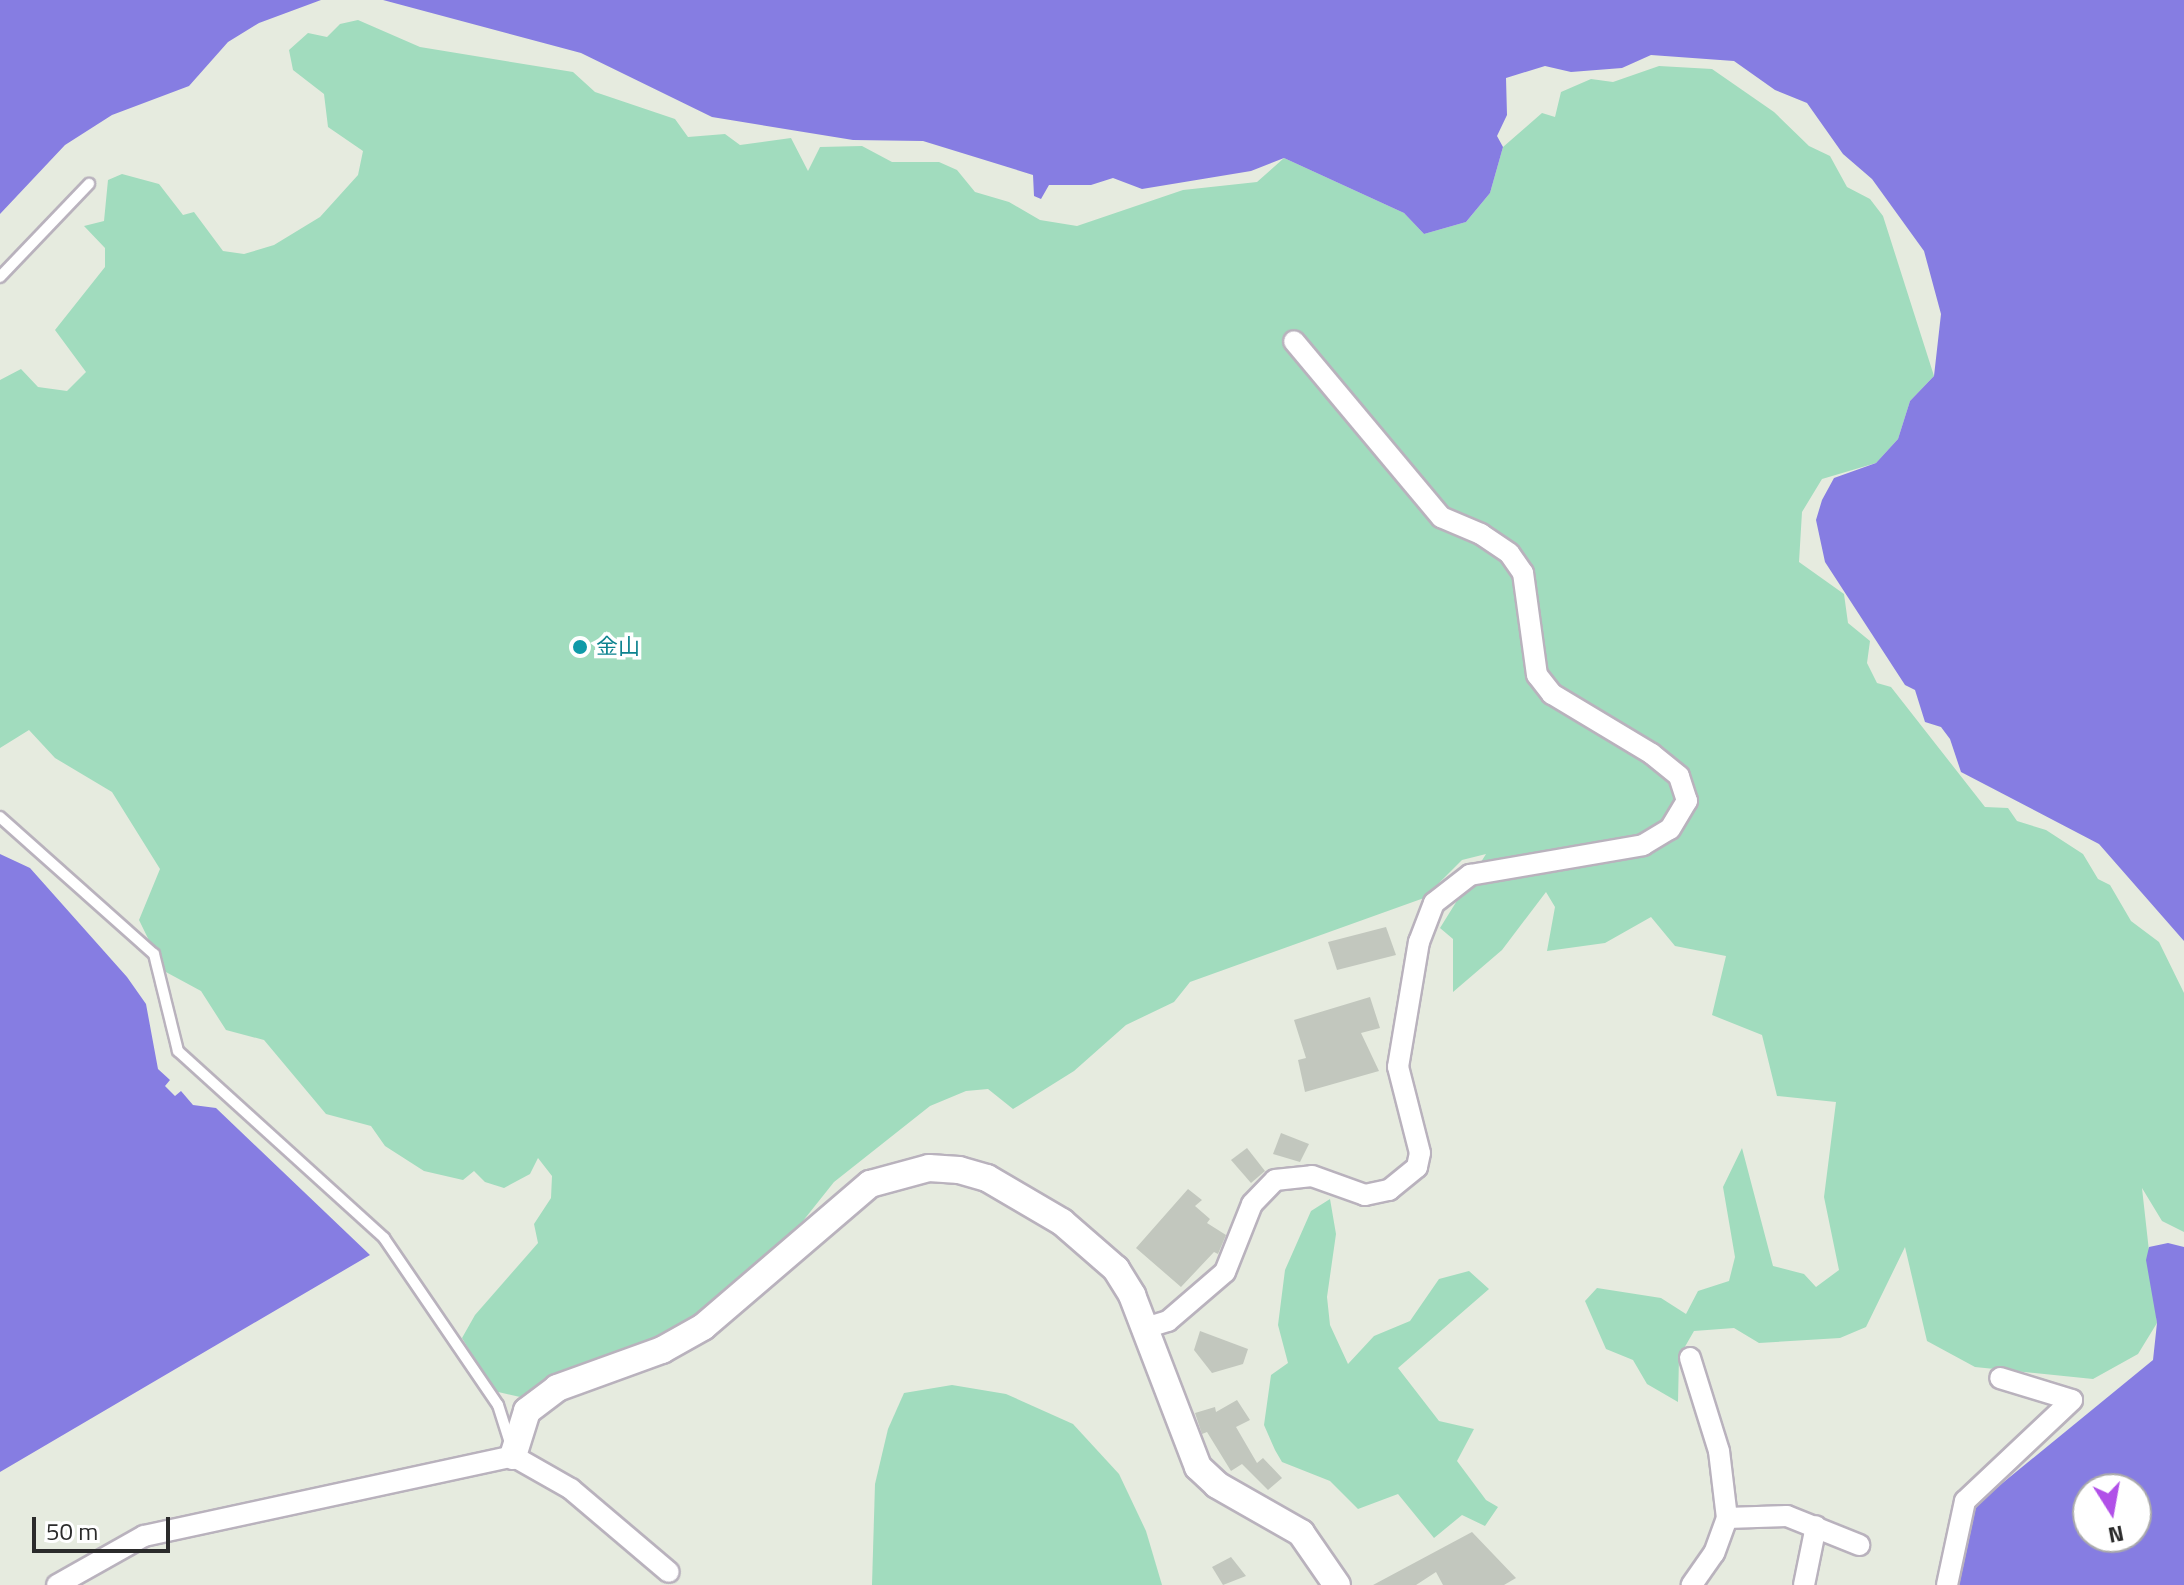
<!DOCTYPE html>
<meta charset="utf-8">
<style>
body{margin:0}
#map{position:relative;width:2184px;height:1585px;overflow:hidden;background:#e6ebdf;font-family:"Titillium Web","Noto Sans JP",sans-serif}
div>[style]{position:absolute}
.green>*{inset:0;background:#a1dcbe}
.water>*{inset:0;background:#867de2}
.building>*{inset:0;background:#c2c7be}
.roads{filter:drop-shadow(2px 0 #b9b2bd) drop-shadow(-2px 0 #b9b2bd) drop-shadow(0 2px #b9b2bd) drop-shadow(0 -2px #b9b2bd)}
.service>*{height:10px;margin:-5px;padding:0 5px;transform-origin:5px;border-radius:5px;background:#fff}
.minor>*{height:20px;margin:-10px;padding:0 10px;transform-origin:10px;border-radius:10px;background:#fff}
.tertiary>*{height:26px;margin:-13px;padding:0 13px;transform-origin:13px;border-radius:13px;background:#fff}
.dots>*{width:22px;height:22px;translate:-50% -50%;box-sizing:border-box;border:4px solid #fff;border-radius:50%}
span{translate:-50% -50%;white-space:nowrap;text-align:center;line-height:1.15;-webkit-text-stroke:7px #fff;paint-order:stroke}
.culture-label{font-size:22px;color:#0d838f}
.left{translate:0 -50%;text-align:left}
.north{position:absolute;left:2072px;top:1473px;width:80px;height:80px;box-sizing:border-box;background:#fff;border:2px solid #aaa;border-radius:50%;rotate:169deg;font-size:22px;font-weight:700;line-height:32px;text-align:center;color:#2b2b2b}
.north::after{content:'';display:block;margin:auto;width:28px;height:36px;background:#b150e8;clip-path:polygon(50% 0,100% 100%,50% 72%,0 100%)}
.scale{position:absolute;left:32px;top:1517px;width:138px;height:36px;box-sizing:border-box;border:4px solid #2b2b2b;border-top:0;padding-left:10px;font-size:24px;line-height:28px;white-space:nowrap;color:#2b2b2b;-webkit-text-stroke:6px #fff;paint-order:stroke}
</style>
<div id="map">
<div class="green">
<div style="clip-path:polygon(358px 20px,420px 47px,573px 72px,595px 92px,675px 119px,688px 137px,725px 134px,740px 145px,791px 138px,808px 171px,820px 147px,862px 146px,892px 162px,939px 162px,957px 170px,975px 192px,1009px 202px,1040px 220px,1077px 226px,1183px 190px,1257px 182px,1284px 158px,1404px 213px,1424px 234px,1466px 222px,1490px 193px,1503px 147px,1542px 113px,1555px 117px,1561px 92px,1591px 79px,1613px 82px,1659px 66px,1712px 69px,1774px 112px,1809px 146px,1830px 156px,1847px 187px,1870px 199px,1883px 216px,1934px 376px,1910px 401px,1898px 439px,1876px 463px,1822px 479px,1802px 512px,1799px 562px,1844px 594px,1848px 623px,1870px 641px,1867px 663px,1877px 683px,1891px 687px,1985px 807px,2008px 808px,2017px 821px,2046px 830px,2083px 854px,2098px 879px,2110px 885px,2131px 921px,2159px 942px,2184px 993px,2184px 1232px,2162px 1221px,2142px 1188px,2157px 1323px,2138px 1354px,2093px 1379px,1975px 1367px,1927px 1341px,1905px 1247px,1866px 1327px,1840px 1338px,1759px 1343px,1734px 1328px,1694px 1331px,1679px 1357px,1678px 1402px,1647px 1384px,1633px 1360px,1606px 1349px,1585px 1301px,1597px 1288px,1661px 1298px,1686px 1314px,1698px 1291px,1729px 1281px,1735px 1257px,1723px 1187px,1742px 1148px,1773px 1266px,1804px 1274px,1816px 1287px,1839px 1270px,1824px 1197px,1836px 1102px,1777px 1096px,1762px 1035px,1712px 1015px,1726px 956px,1675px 946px,1651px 917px,1605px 943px,1547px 951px,1555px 907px,1546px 892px,1502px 950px,1453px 992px,1453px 939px,1440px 928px,1486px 854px,1462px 860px,1424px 898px,1190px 982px,1174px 1002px,1126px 1025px,1074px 1071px,1013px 1109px,988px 1089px,966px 1091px,930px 1106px,834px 1182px,724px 1320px,529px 1399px,494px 1391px,462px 1338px,475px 1315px,538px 1243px,534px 1224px,551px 1198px,552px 1176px,538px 1158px,530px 1174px,504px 1188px,485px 1182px,474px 1171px,463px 1180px,424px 1171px,385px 1146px,371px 1126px,326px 1114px,264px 1040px,226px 1030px,201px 991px,164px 971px,139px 920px,160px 869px,112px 792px,55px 758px,29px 730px,0 748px,0 380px,21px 369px,38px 387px,67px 391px,86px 372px,55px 330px,105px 267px,105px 248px,84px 226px,104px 221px,108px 180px,122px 174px,159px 184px,183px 215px,194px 212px,223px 251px,244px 254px,274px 245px,320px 217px,358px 175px,363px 151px,328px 127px,324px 94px,293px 70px,289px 50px,308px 33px,327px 37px,340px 24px)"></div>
<div style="clip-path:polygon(1330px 1199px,1336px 1234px,1327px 1297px,1330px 1325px,1348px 1364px,1374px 1336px,1410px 1321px,1439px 1279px,1469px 1271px,1489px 1289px,1398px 1368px,1439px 1421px,1474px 1429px,1457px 1461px,1486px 1500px,1498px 1507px,1485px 1526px,1462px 1515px,1434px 1538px,1398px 1494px,1358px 1509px,1330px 1481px,1282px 1462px,1275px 1450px,1264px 1425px,1271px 1375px,1288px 1363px,1278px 1325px,1285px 1270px,1311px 1211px)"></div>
<div style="clip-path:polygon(952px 1385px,1006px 1394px,1073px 1424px,1119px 1474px,1146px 1531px,1162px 1585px,872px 1585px,875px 1484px,888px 1429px,904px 1393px)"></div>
</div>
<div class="water">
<div style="clip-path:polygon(0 0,321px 0,259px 23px,228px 42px,189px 86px,112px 115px,65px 145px,0 214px)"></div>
<div style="clip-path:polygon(383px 0,2184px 0,2184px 941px,2099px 844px,1961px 772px,1950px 739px,1941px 727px,1925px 722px,1915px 690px,1905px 685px,1825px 562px,1816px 520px,1822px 500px,1834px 478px,1876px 463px,1898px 439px,1910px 401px,1934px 376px,1941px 314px,1924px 251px,1872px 179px,1843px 154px,1807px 103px,1775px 90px,1734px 61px,1651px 55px,1622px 68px,1571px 72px,1545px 66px,1506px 78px,1507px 115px,1497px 136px,1503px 147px,1490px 193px,1466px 222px,1424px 234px,1404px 213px,1284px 158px,1251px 171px,1142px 189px,1113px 178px,1091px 185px,1049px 185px,1041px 199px,1034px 196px,1033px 175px,962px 153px,923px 141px,853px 140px,712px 117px,581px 53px)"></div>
<div style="clip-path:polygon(0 854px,30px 868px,127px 977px,146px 1004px,158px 1069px,170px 1080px,165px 1086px,175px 1096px,181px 1091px,193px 1105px,216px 1108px,370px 1255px,0 1472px)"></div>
<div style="clip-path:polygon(evenodd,2168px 1243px,2184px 1247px,2184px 1585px,1955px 1585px,1972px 1508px,2153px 1360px,2157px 1323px,2146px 1260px,2149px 1247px,2168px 1243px,2088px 1489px,2136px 1489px,2136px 1537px,2088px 1537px,2088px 1489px)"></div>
</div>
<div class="building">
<div style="clip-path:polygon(1386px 927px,1396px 955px,1337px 970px,1328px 942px)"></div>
<div style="clip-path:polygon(1370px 997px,1380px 1028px,1361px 1033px,1379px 1071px,1305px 1092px,1298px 1060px,1306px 1058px,1294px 1020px)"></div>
<div style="clip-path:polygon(1281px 1133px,1309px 1144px,1300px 1162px,1273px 1154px)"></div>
<div style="clip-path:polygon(1247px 1148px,1265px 1171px,1251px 1183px,1231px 1160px)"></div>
<div style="clip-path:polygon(1188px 1189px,1202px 1200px,1195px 1206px,1210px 1219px,1207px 1223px,1226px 1235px,1218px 1254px,1214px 1252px,1181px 1287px,1136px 1248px)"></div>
<div style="clip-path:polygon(1200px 1331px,1248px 1349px,1243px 1364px,1212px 1373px,1194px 1350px)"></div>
<div style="clip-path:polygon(1237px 1400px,1250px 1420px,1236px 1427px,1257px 1463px,1263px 1458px,1282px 1478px,1268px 1490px,1242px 1464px,1231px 1471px,1207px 1432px,1202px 1434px,1195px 1413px,1215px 1407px,1216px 1412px)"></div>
<div style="clip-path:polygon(1472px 1532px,1516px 1578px,1504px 1585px,1443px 1585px,1436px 1572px,1416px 1585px,1373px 1585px)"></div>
<div style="clip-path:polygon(1231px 1557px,1246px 1576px,1223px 1585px,1212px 1567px)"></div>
</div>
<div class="roads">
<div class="service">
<div style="left:0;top:277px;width:129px;rotate:-46.3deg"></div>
<div style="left:0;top:817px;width:206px;rotate:41.7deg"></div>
<div style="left:154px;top:954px;width:100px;rotate:76.1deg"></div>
<div style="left:178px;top:1051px;width:278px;rotate:42.2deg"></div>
<div style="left:384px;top:1238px;width:202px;rotate:55.7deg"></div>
<div style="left:498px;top:1405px;width:43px;rotate:72.4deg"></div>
</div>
<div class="minor">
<div style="left:1145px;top:1328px;width:24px;rotate:-17deg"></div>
<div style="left:1168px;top:1321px;width:75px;rotate:-40.7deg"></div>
<div style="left:1225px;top:1272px;width:73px;rotate:-68.3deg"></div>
<div style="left:1252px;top:1204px;width:33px;rotate:-46deg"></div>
<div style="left:1275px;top:1180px;width:37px;rotate:-6deg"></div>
<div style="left:1312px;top:1176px;width:56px;rotate:19.7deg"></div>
<div style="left:1365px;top:1195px;width:25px;rotate:-12deg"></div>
<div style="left:1389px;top:1190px;width:36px;rotate:-39deg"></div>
<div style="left:1417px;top:1167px;width:14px;rotate:-78deg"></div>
<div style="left:1420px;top:1153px;width:89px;rotate:-104.3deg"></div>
<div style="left:1398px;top:1067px;width:127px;rotate:-80.5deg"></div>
<div style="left:1419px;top:942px;width:42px;rotate:-69deg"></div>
<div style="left:1434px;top:903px;width:46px;rotate:-37.9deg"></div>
<div style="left:1470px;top:875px;width:176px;rotate:-9.8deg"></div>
<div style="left:1643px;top:845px;width:31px;rotate:-31deg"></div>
<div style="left:1670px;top:829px;width:33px;rotate:-59deg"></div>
<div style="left:1687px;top:801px;width:26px;rotate:-108deg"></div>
<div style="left:1679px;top:776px;width:35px;rotate:-141deg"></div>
<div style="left:1652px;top:754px;width:117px;rotate:-149deg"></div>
<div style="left:1552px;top:694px;width:24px;rotate:-128deg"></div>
<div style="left:1537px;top:675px;width:103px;rotate:-97.8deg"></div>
<div style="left:1523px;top:573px;width:24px;rotate:-125deg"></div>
<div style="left:1509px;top:553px;width:34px;rotate:-146deg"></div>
<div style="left:1481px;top:534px;width:43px;rotate:-157deg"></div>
<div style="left:1441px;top:517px;width:229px;rotate:-129.9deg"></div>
<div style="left:1690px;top:1358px;width:97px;rotate:72.7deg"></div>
<div style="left:1719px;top:1451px;width:67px;rotate:83.2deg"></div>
<div style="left:1727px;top:1518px;width:37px;rotate:110deg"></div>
<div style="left:1714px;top:1553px;width:39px;rotate:125deg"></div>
<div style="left:1727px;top:1518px;width:60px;rotate:-1.9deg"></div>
<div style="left:1787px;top:1516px;width:78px;rotate:21.9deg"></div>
<div style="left:57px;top:1585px;width:100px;rotate:-29.4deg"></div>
<div style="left:144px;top:1536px;width:378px;rotate:-12.2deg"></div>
<div style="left:513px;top:1456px;width:67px;rotate:29.6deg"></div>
<div style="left:571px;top:1489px;width:128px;rotate:40.3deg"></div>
<div style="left:1804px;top:1585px;width:60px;rotate:-78.5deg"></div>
<div style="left:1947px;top:1585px;width:86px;rotate:-77.9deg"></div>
<div style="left:1965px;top:1501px;width:147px;rotate:-43.3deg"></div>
<div style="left:2072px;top:1400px;width:75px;rotate:-163deg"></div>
</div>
<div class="tertiary">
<div style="left:513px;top:1456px;width:47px;rotate:-72.7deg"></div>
<div style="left:527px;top:1411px;width:38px;rotate:-37deg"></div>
<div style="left:557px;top:1388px;width:112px;rotate:-19.9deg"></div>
<div style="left:662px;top:1350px;width:47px;rotate:-29.3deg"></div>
<div style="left:703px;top:1327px;width:220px;rotate:-40.6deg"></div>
<div style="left:870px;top:1184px;width:61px;rotate:-15.2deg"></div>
<div style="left:929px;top:1168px;width:30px;rotate:4deg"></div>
<div style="left:959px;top:1170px;width:29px;rotate:16deg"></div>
<div style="left:987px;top:1178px;width:87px;rotate:30.4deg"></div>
<div style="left:1062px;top:1222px;width:72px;rotate:41deg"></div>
<div style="left:1116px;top:1269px;width:31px;rotate:58deg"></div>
<div style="left:1132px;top:1295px;width:184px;rotate:69deg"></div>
<div style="left:1198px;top:1467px;width:26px;rotate:43deg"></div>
<div style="left:1217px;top:1485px;width:97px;rotate:29.7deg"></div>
<div style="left:1301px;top:1533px;width:63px;rotate:55.3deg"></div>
</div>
</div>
<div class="dots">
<div style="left:580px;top:647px;background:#0f9aa8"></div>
</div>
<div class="culture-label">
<span class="left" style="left:596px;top:647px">金山</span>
</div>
<div class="north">N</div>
<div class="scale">50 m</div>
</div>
